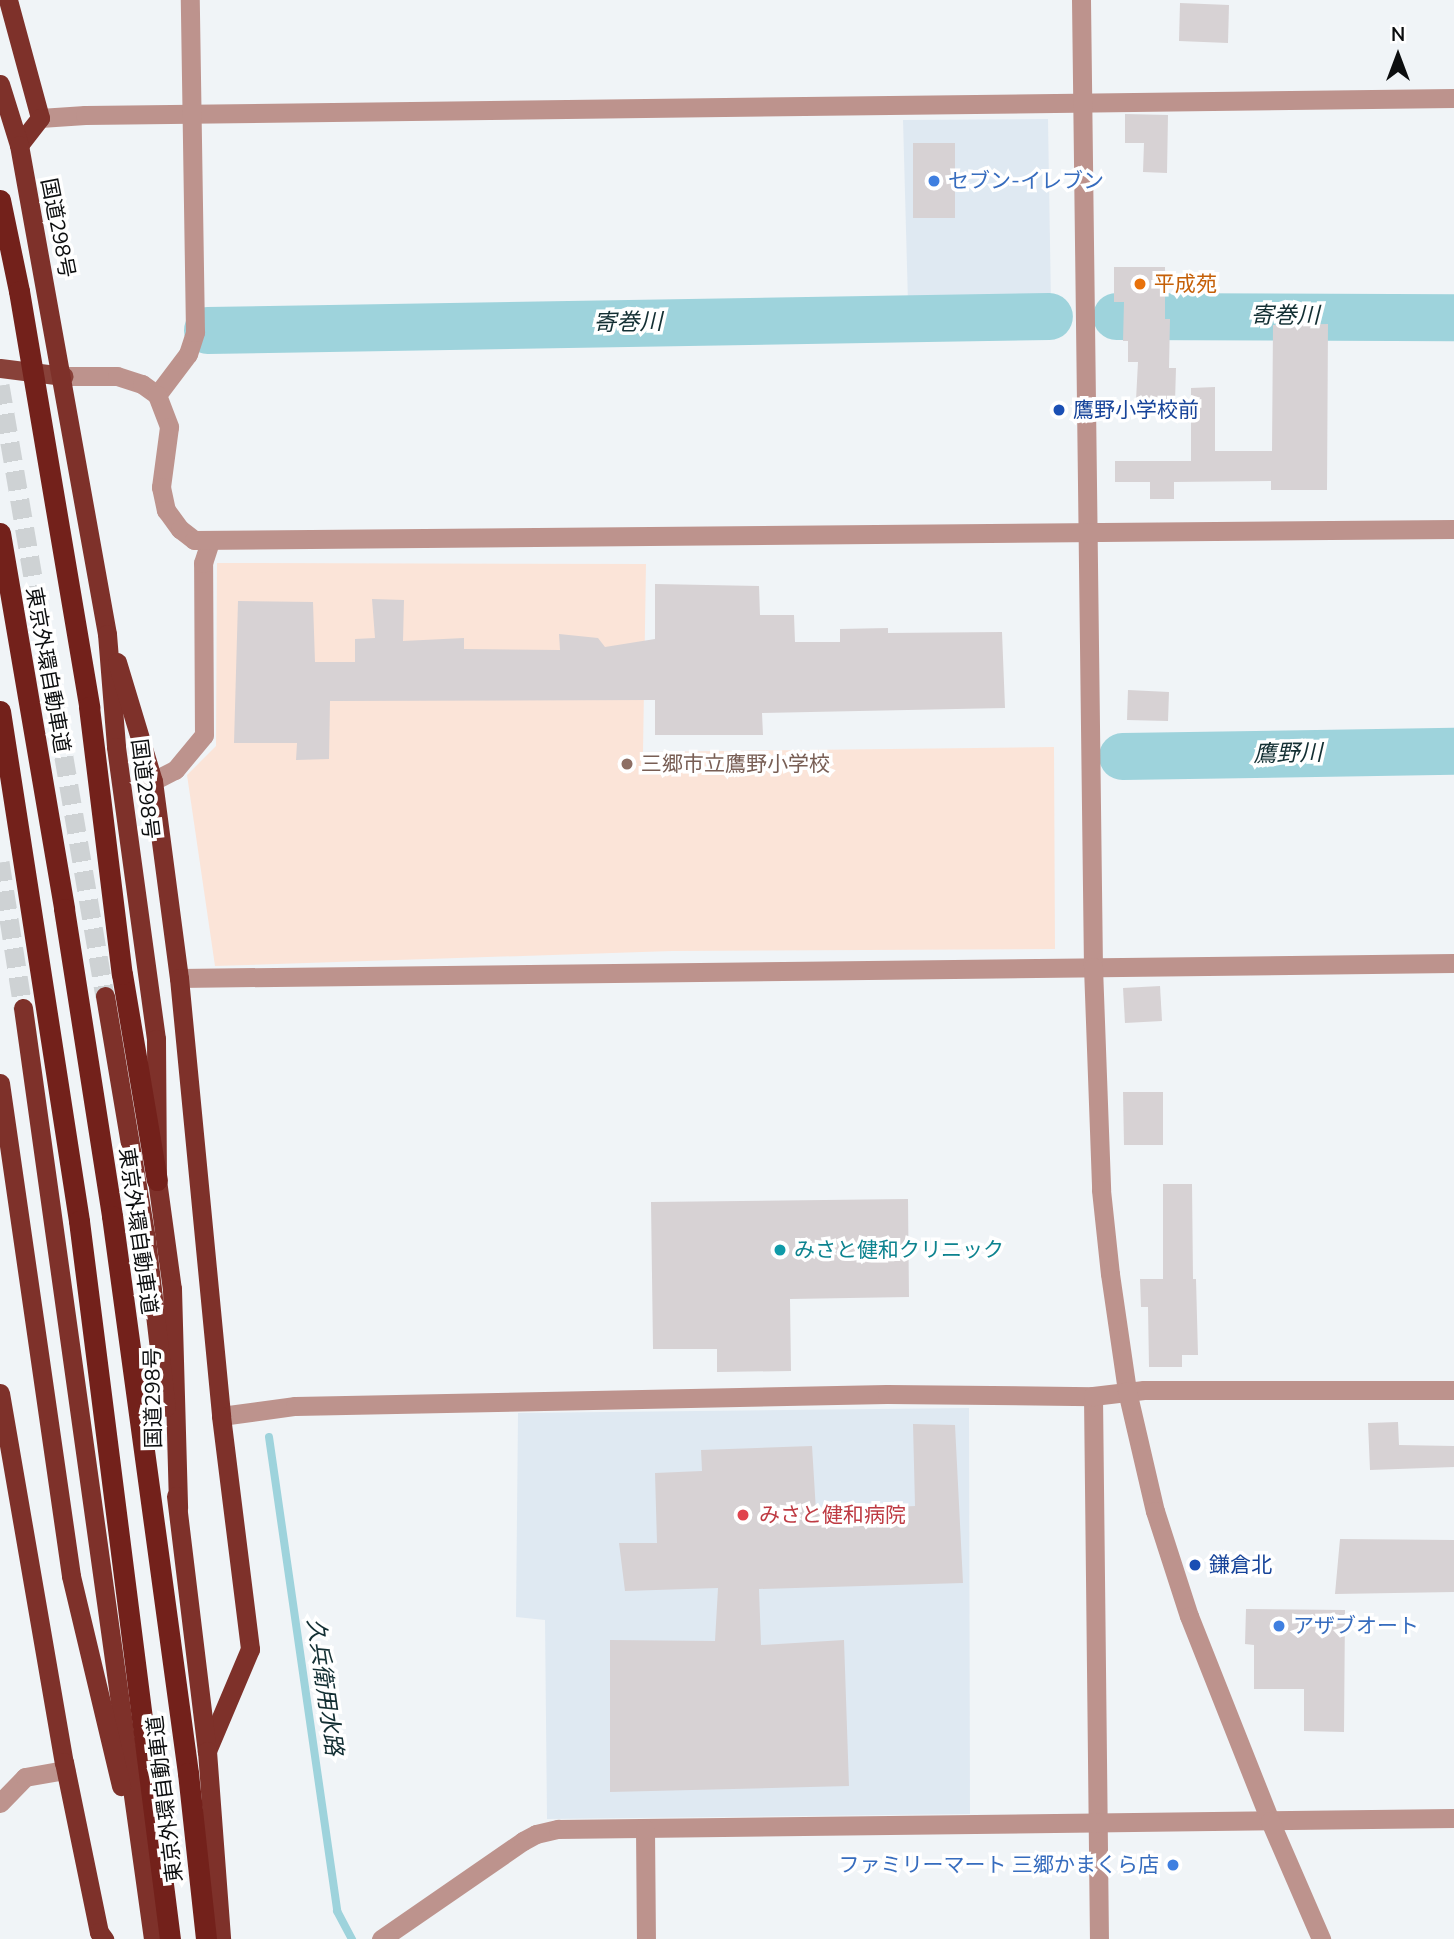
<!DOCTYPE html>
<meta charset="utf-8">
<style>
body{margin:0}
#map{position:relative;width:1454px;height:1939px;overflow:hidden;background:#f0f4f7;font-family:"Nunito Sans","Noto Sans JP",sans-serif}
div>[style]{position:absolute}
.built>*{inset:0;background:#dfe9f2}
.education>*{inset:0;background:#fbe4d8}
.stream>*{height:8px;margin:-4px;padding:0 4px;transform-origin:4px;border-radius:4px;background:#9ed3dc}
.river>*{height:47px;margin:-23.5px;padding:0 23.5px;transform-origin:23.5px;border-radius:23.5px;background:#9ed3dc}
.building>*{inset:0;background:#d7d2d4}
.trunk-tunnel>*{height:19px;margin-top:-9.5px;transform-origin:0;background:repeating-linear-gradient(90deg,#ced2d4 0 19px,transparent 0 29px)}
.minor>*{height:19px;margin:-9.5px;padding:0 9.5px;transform-origin:9.5px;border-radius:9.5px;background:#bd938d}
.tertiary>*{height:19px;margin:-9.5px;padding:0 9.5px;transform-origin:9.5px;border-radius:9.5px;background:#bd938d}
.primary>*{height:19px;margin:-9.5px;padding:0 9.5px;transform-origin:9.5px;border-radius:9.5px;background:#884139}
.trunk>*{height:19px;margin:-9.5px;padding:0 9.5px;transform-origin:9.5px;border-radius:9.5px;background:#7e312a}
.motorway>*{height:21px;margin:-10.5px;padding:0 10.5px;transform-origin:10.5px;border-radius:10.5px;background:#73211b}
.motorway-bridge>*{height:21px;margin:-10.5px;padding:0 10.5px;transform-origin:10.5px;border-radius:10.5px;background:#73211b}
.dots>*{width:19px;height:19px;translate:-50% -50%;box-sizing:border-box;border:4px solid #fff;border-radius:50%}
span{translate:-50% -50%;white-space:nowrap;text-align:center;line-height:1.15;-webkit-text-stroke:7px #fff;paint-order:stroke}
.shop-label{font-size:21px;color:#366cbe}
.left{translate:0 -50%;text-align:left}
.right{translate:-100% -50%;text-align:right}
.street-label{font-size:21px;color:#0c0e0f}
.food-label{font-size:21px;color:#c56008}
.transit-label{font-size:21px;color:#164399}
.education-label{font-size:21px;color:#785e54}
.culture-label{font-size:21px;color:#0d838f}
.health-label{font-size:21px;color:#be3a42}
.water-label{font-size:23px;color:#132f33;font-style:italic}
.north{position:absolute;left:1363px;top:21px;width:70px;height:70px;-webkit-text-stroke:5px #fff;paint-order:stroke;rotate:0deg;font-size:19px;font-weight:700;line-height:28px;text-align:center;color:#0c0e0f}
.north::after{content:'';display:block;margin:auto;width:24px;height:32px;background:#0c0e0f;clip-path:polygon(50% 0,100% 100%,50% 72%,0 100%)}
</style>
<div id="map">
<div class="built">
<div style="clip-path:polygon(1048px 119px,1051px 303px,908px 303px,903px 120px)"></div>
<div style="clip-path:polygon(969px 1408px,970px 1814px,547px 1819px,545px 1620px,516px 1617px,518px 1413px)"></div>
</div>
<div class="education">
<div style="clip-path:polygon(217px 563px,646px 564px,643px 752px,1054px 747px,1055px 949px,672px 951px,215px 966px,187px 775px,216px 746px)"></div>
</div>
<div class="stream">
<div style="left:269px;top:1437px;width:479px;rotate:81.8deg"></div>
<div style="left:337px;top:1911px;width:32px;rotate:62deg"></div>
</div>
<div class="river">
<div style="left:1116px;top:316px;width:338px;rotate:0.2deg"></div>
<div style="left:207px;top:330px;width:842px;rotate:-0.95deg"></div>
<div style="left:1122px;top:756px;width:332px;rotate:-0.9deg"></div>
</div>
<div class="building">
<div style="clip-path:polygon(1180px 3px,1229px 5px,1228px 43px,1179px 41px)"></div>
<div style="clip-path:polygon(1125px 114px,1168px 115px,1167px 173px,1143px 172px,1144px 143px,1125px 143px)"></div>
<div style="clip-path:polygon(913px 143px,955px 143px,955px 218px,913px 218px)"></div>
<div style="clip-path:polygon(1114px 267px,1165px 267px,1165px 319px,1170px 319px,1169px 368px,1176px 368px,1175px 402px,1136px 400px,1138px 362px,1128px 362px,1128px 341px,1123px 341px,1124px 302px,1114px 302px)"></div>
<div style="clip-path:polygon(1328px 324px,1327px 490px,1271px 490px,1271px 481px,1174px 482px,1174px 499px,1150px 499px,1150px 482px,1115px 482px,1115px 461px,1191px 461px,1191px 388px,1215px 387px,1215px 451px,1272px 451px,1273px 325px)"></div>
<div style="clip-path:polygon(655px 584px,759px 586px,760px 615px,794px 615px,795px 642px,840px 642px,840px 629px,888px 628px,888px 633px,1002px 632px,1005px 708px,762px 713px,763px 735px,655px 735px,655px 700px,330px 701px,329px 759px,296px 760px,297px 743px,234px 743px,238px 601px,313px 602px,315px 662px,355px 662px,355px 639px,375px 638px,372px 599px,404px 600px,403px 641px,464px 638px,464px 649px,560px 650px,559px 634px,598px 638px,605px 647px,655px 639px)"></div>
<div style="clip-path:polygon(1128px 690px,1169px 692px,1168px 721px,1127px 720px)"></div>
<div style="clip-path:polygon(1160px 986px,1162px 1021px,1125px 1023px,1123px 988px)"></div>
<div style="clip-path:polygon(1123px 1092px,1163px 1092px,1163px 1145px,1124px 1145px)"></div>
<div style="clip-path:polygon(1163px 1184px,1192px 1184px,1193px 1279px,1196px 1279px,1198px 1355px,1182px 1355px,1182px 1367px,1149px 1367px,1148px 1307px,1141px 1307px,1140px 1279px,1163px 1279px)"></div>
<div style="clip-path:polygon(908px 1199px,909px 1297px,790px 1299px,791px 1371px,717px 1372px,717px 1349px,653px 1349px,651px 1202px)"></div>
<div style="clip-path:polygon(1398px 1422px,1399px 1445px,1454px 1446px,1454px 1467px,1370px 1470px,1368px 1423px)"></div>
<div style="clip-path:polygon(913px 1424px,955px 1425px,963px 1583px,759px 1589px,761px 1645px,844px 1640px,849px 1786px,610px 1792px,610px 1640px,715px 1641px,718px 1588px,625px 1591px,619px 1543px,657px 1543px,655px 1473px,702px 1471px,701px 1450px,812px 1446px,816px 1511px,915px 1506px)"></div>
<div style="clip-path:polygon(1340px 1539px,1454px 1540px,1454px 1592px,1335px 1594px)"></div>
<div style="clip-path:polygon(1246px 1609px,1345px 1610px,1344px 1732px,1304px 1731px,1304px 1689px,1254px 1689px,1254px 1645px,1245px 1644px)"></div>
</div>
<div class="trunk-tunnel">
<div style="left:0;top:385px;width:620px;rotate:80.25deg"></div>
<div style="left:0;top:862px;width:148px;rotate:81deg"></div>
</div>
<div class="minor">
<div style="left:40px;top:118px;width:45px;rotate:-3.8deg"></div>
<div style="left:85px;top:115px;width:1369px;rotate:-0.71deg"></div>
<div style="left:157px;top:395px;width:51px;rotate:-52.9deg"></div>
<div style="left:188px;top:354px;width:23px;rotate:-72deg"></div>
<div style="left:195px;top:332px;width:332px;rotate:-90.9deg"></div>
<div style="left:153px;top:781px;width:25px;rotate:-27deg"></div>
<div style="left:175px;top:770px;width:45px;rotate:-50.4deg"></div>
<div style="left:204px;top:735px;width:172px;rotate:-90.3deg"></div>
<div style="left:203px;top:563px;width:22px;rotate:-72deg"></div>
<div style="left:179px;top:978px;width:1275px;rotate:-0.67deg"></div>
<div style="left:1093px;top:1396px;width:543px;rotate:89.37deg"></div>
<div style="left:221px;top:1416px;width:75px;rotate:-7.7deg"></div>
<div style="left:295px;top:1406px;width:592px;rotate:-1.16deg"></div>
<div style="left:887px;top:1394px;width:206px;rotate:0.6deg"></div>
<div style="left:1093px;top:1396px;width:51px;rotate:-6.7deg"></div>
<div style="left:1144px;top:1390px;width:310px"></div>
<div style="left:0;top:1803px;width:36px;rotate:-46deg"></div>
<div style="left:25px;top:1777px;width:41px;rotate:-9.9deg"></div>
<div style="left:381px;top:1939px;width:173px;rotate:-34.6deg"></div>
<div style="left:523px;top:1841px;width:15px;rotate:-28deg"></div>
<div style="left:536px;top:1834px;width:23px;rotate:-13deg"></div>
<div style="left:558px;top:1829px;width:896px;rotate:-0.7deg"></div>
</div>
<div class="tertiary">
<div style="left:1081px;top:0;width:967px;rotate:89.29deg"></div>
<div style="left:1093px;top:967px;width:223px;rotate:87.9deg"></div>
<div style="left:1101px;top:1190px;width:84px;rotate:83.9deg"></div>
<div style="left:1110px;top:1274px;width:118px;rotate:81.7deg"></div>
<div style="left:1127px;top:1391px;width:123px;rotate:76.9deg"></div>
<div style="left:1155px;top:1511px;width:110px;rotate:72.1deg"></div>
<div style="left:1189px;top:1616px;width:220px;rotate:68.4deg"></div>
<div style="left:1270px;top:1821px;width:129px;rotate:66.6deg"></div>
<div style="left:63px;top:376px;width:54px"></div>
<div style="left:117px;top:376px;width:26px;rotate:18deg"></div>
<div style="left:142px;top:384px;width:19px;rotate:36deg"></div>
<div style="left:157px;top:395px;width:34px;rotate:69deg"></div>
<div style="left:169px;top:427px;width:61px;rotate:97.6deg"></div>
<div style="left:161px;top:487px;width:24px;rotate:78deg"></div>
<div style="left:166px;top:510px;width:24px;rotate:54deg"></div>
<div style="left:180px;top:529px;width:18px;rotate:38deg"></div>
<div style="left:194px;top:540px;width:1260px;rotate:-0.5deg"></div>
<div style="left:645px;top:1829px;width:110px;rotate:89.5deg"></div>
</div>
<div class="primary">
<div style="left:0;top:368px;width:64px;rotate:7.2deg"></div>
</div>
<div class="trunk">
<div style="left:8px;top:0;width:122px;rotate:74.8deg"></div>
<div style="left:40px;top:118px;width:34px;rotate:128deg"></div>
<div style="left:0;top:84px;width:64px;rotate:72.7deg"></div>
<div style="left:19px;top:145px;width:497px;rotate:79.8deg"></div>
<div style="left:107px;top:634px;width:113px;rotate:85.4deg"></div>
<div style="left:116px;top:747px;width:295px;rotate:82.2deg"></div>
<div style="left:156px;top:1039px;width:141px;rotate:89.6deg"></div>
<div style="left:157px;top:1180px;width:110px;rotate:82.2deg"></div>
<div style="left:172px;top:1289px;width:219px;rotate:88.4deg"></div>
<div style="left:117px;top:662px;width:124px;rotate:73.2deg"></div>
<div style="left:153px;top:781px;width:199px;rotate:82.5deg"></div>
<div style="left:179px;top:978px;width:440px;rotate:84.5deg"></div>
<div style="left:221px;top:1416px;width:235px;rotate:82.9deg"></div>
<div style="left:250px;top:1649px;width:111px;rotate:112.9deg"></div>
<div style="left:105px;top:996px;width:245px;rotate:80.4deg"></div>
<div style="left:146px;top:1238px;width:170px;rotate:83.3deg"></div>
<div style="left:23px;top:1008px;width:940px;rotate:82.05deg"></div>
<div style="left:0;top:1083px;width:498px;rotate:81.8deg"></div>
<div style="left:71px;top:1576px;width:216px;rotate:76.6deg"></div>
<div style="left:0;top:1393px;width:375px;rotate:80.2deg"></div>
<div style="left:64px;top:1762px;width:174px;rotate:78.4deg"></div>
<div style="left:99px;top:1932px;width:9px;rotate:54deg"></div>
<div style="left:176px;top:1496px;width:257px;rotate:83.1deg"></div>
<div style="left:207px;top:1751px;width:189px;rotate:85.7deg"></div>
</div>
<div class="motorway">
<div style="left:0;top:533px;width:381px;rotate:80.3deg"></div>
<div style="left:64px;top:909px;width:311px;rotate:81.1deg"></div>
<div style="left:112px;top:1216px;width:562px;rotate:82.23deg"></div>
<div style="left:188px;top:1773px;width:167px;rotate:83.8deg"></div>
<div style="left:0;top:711px;width:516px;rotate:81.19deg"></div>
<div style="left:79px;top:1221px;width:724px;rotate:82.78deg"></div>
<div style="left:122px;top:974px;width:209px;rotate:80.4deg"></div>
</div>
<div class="motorway-bridge">
<div style="left:0;top:200px;width:93px;rotate:78.2deg"></div>
<div style="left:19px;top:291px;width:422px;rotate:80.4deg"></div>
<div style="left:89px;top:707px;width:269px;rotate:83deg"></div>
</div>
<div class="dots">
<div style="left:934px;top:181px;background:#3f7fe0"></div>
<div style="left:1140px;top:284px;background:#e8710a"></div>
<div style="left:1059px;top:410px;background:#1a4fb4"></div>
<div style="left:627px;top:764px;background:#8d6e63"></div>
<div style="left:780px;top:1250px;background:#0f9aa8"></div>
<div style="left:743px;top:1515px;background:#e0444e"></div>
<div style="left:1195px;top:1565px;background:#1a4fb4"></div>
<div style="left:1279px;top:1626px;background:#3f7fe0"></div>
<div style="left:1173px;top:1865px;background:#3f7fe0"></div>
</div>
<div class="shop-label">
<span class="left" style="left:948px;top:181px">セブン-イレブン</span>
<span class="left" style="left:1293px;top:1626px">アザブオート</span>
<span class="right" style="left:1159px;top:1865px">ファミリーマート 三郷かまくら店</span>
</div>
<div class="street-label">
<span style="left:58px;top:228px;rotate:79deg">国道298号</span>
<span style="left:48px;top:670px;rotate:80deg">東京外環自動車道</span>
<span style="left:145px;top:789px;rotate:83deg">国道298号</span>
<span style="left:138px;top:1231px;rotate:82deg">東京外環自動車道</span>
<span style="left:153px;top:1398px;rotate:-91deg">国道298号</span>
<span style="left:165px;top:1799px;rotate:-97deg">東京外環自動車道</span>
</div>
<div class="food-label">
<span class="left" style="left:1154px;top:284px">平成苑</span>
</div>
<div class="transit-label">
<span class="left" style="left:1073px;top:410px">鷹野小学校前</span>
<span class="left" style="left:1209px;top:1565px">鎌倉北</span>
</div>
<div class="education-label">
<span class="left" style="left:641px;top:764px">三郷市立鷹野小学校</span>
</div>
<div class="culture-label">
<span class="left" style="left:794px;top:1250px">みさと健和クリニック</span>
</div>
<div class="health-label">
<span class="left" style="left:759px;top:1515px">みさと健和病院</span>
</div>
<div class="water-label">
<span style="left:1285px;top:316px">寄巻川</span>
<span style="left:628px;top:323px;rotate:-1deg">寄巻川</span>
<span style="left:1288px;top:754px;rotate:-1deg">鷹野川</span>
<span style="left:324px;top:1687px;rotate:82deg">久兵衛用水路</span>
</div>
<div class="north">N</div>
</div>
